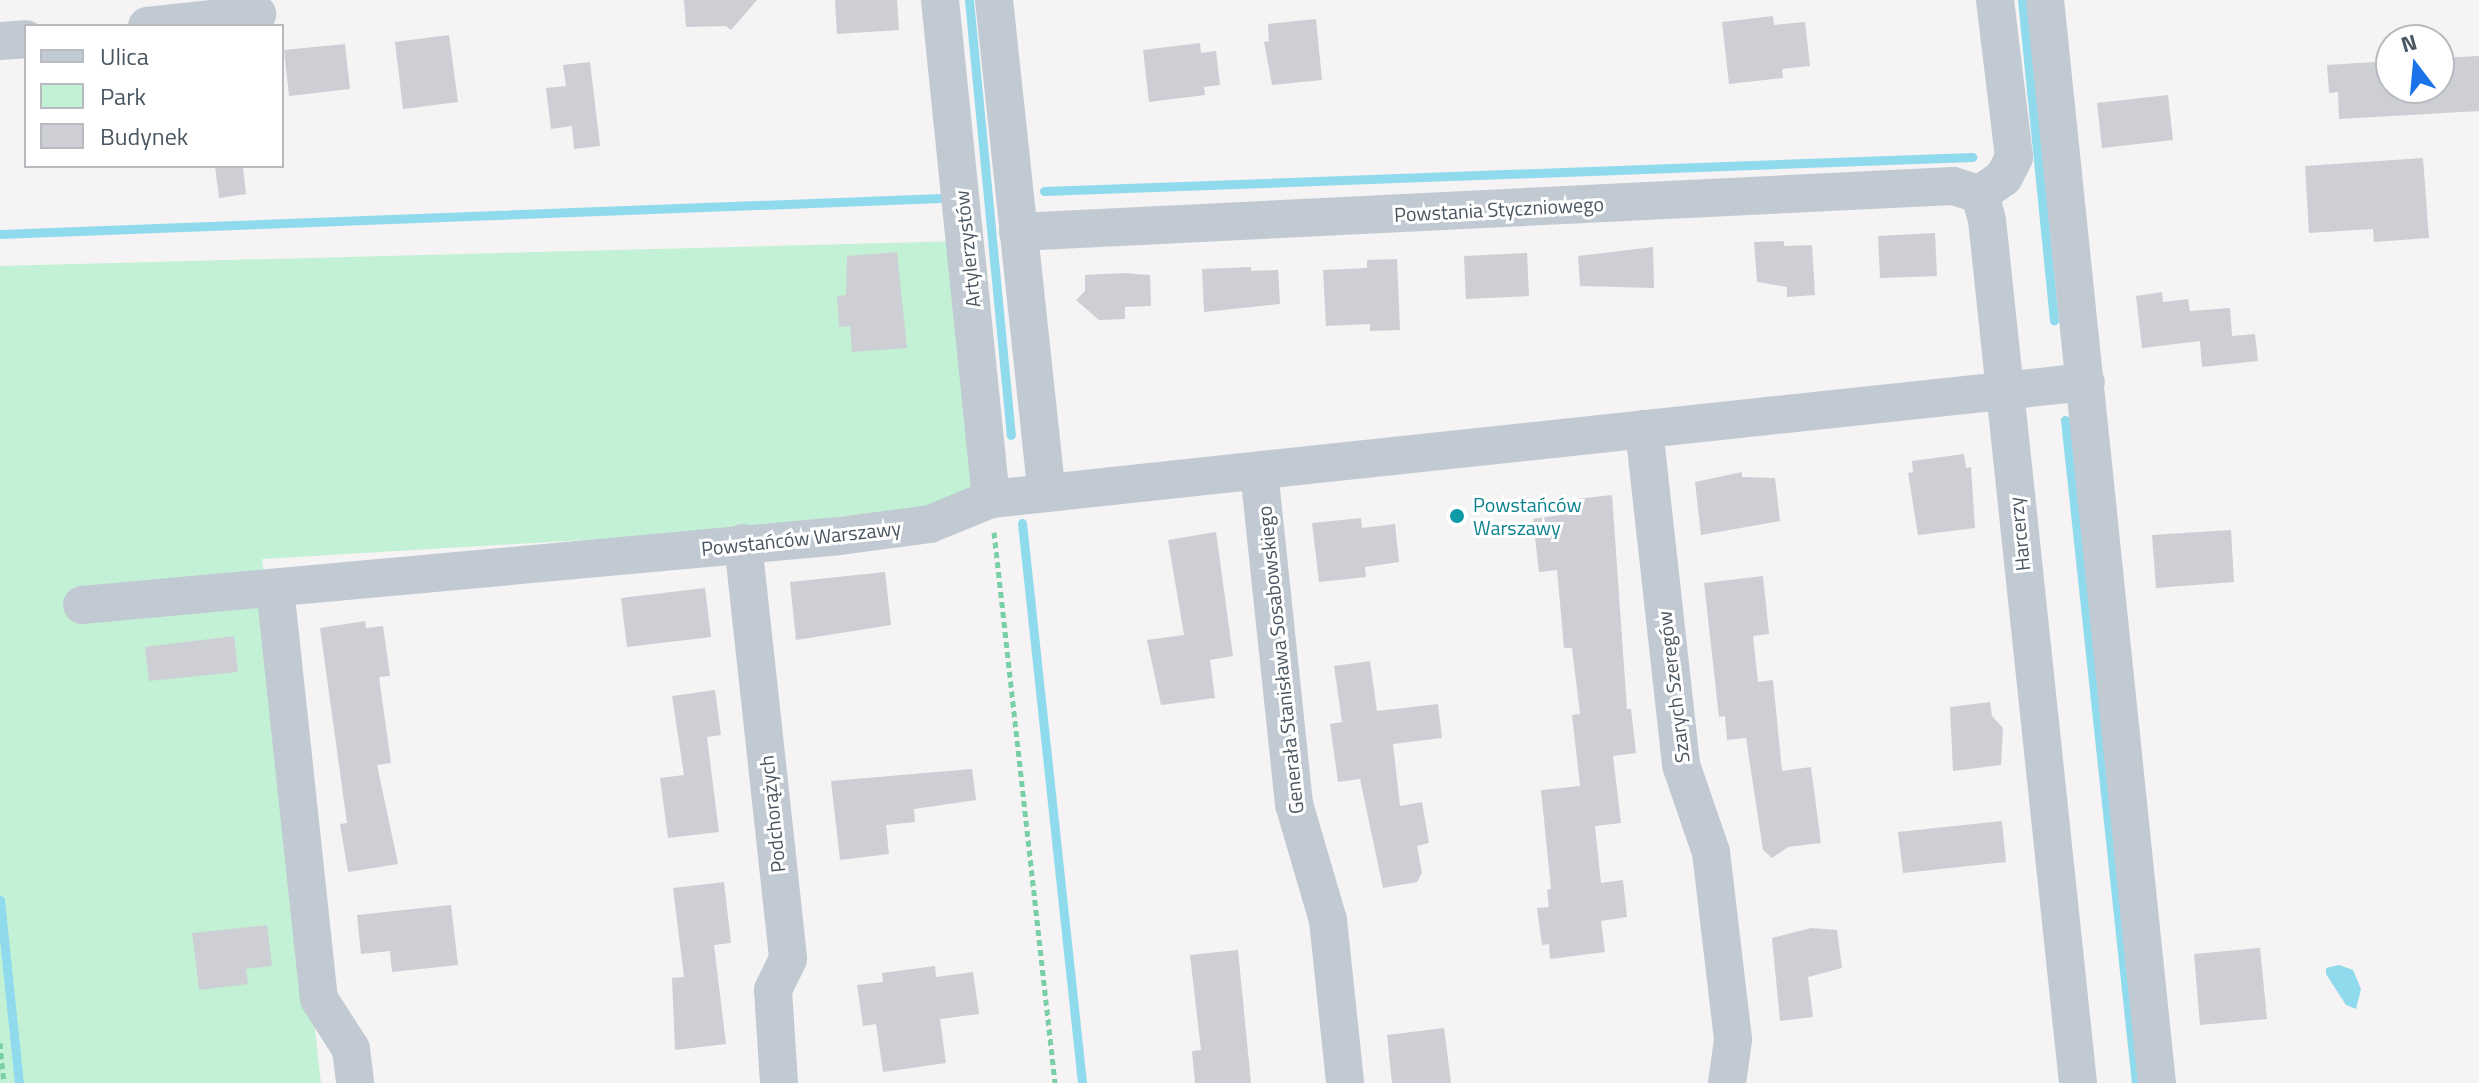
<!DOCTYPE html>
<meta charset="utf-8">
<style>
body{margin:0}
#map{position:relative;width:2479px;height:1083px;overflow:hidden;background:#f5f3f3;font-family:"Titillium Web",sans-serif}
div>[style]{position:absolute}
.green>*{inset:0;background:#c3f1d5}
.water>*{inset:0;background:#90daee}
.stream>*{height:9px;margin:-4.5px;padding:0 4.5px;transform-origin:4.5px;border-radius:4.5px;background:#90daee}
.building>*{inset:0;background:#cdcfd5}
.path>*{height:5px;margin-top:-2.5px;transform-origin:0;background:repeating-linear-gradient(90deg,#7ad0a6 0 6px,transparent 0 10px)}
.minor>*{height:38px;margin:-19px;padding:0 19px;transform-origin:19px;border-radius:19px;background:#c1cad2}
.dots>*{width:22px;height:22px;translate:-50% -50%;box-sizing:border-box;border:4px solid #fff;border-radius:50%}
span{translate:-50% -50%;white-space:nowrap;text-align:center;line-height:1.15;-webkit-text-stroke:6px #fff;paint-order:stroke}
.street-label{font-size:20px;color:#4a5661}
.culture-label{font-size:20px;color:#0d838f}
.left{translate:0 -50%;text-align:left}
.legend{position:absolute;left:24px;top:24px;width:260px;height:144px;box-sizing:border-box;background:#fff;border:2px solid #b7bbc0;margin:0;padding:10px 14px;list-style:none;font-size:24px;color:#4a5661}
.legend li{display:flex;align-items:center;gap:16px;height:40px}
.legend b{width:40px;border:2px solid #b7bbc0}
.north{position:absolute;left:2375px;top:24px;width:80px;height:80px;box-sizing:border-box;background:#fff;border:2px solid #b7bbc0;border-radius:50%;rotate:344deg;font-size:22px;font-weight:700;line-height:32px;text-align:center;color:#4a5661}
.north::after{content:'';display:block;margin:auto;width:28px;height:36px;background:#1a73e8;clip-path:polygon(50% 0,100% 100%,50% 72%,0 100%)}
</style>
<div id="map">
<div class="green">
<div style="clip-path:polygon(962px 241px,972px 517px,262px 559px,321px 1083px,0 1083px,0 266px)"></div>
</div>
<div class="water">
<div style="clip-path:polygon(2339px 965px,2353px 970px,2361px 989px,2356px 1009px,2346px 1005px,2326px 974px,2326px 968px)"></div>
</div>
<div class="stream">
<div style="left:969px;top:0;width:437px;rotate:84.5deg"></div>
<div style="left:2022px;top:0;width:322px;rotate:84.3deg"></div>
<div style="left:1044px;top:191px;width:929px;rotate:-2.1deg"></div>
<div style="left:0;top:234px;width:942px;rotate:-2.19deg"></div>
<div style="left:2065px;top:420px;width:667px;rotate:83.89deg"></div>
<div style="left:1022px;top:523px;width:563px;rotate:83.88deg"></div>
<div style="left:0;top:900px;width:184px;rotate:84.1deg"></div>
</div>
<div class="building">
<div style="clip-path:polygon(684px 0,757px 0,731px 30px,726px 26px,686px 27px)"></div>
<div style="clip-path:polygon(835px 0,897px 0,899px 30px,837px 34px)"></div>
<div style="clip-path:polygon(1773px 16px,1774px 25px,1805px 22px,1810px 66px,1782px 69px,1783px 78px,1729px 84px,1722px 22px)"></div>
<div style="clip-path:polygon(1316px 19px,1322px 80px,1272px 85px,1264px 42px,1269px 41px,1268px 24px)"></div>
<div style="clip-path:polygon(449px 35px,458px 102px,403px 109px,395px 42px)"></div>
<div style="clip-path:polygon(1200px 43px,1201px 53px,1216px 51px,1220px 85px,1204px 87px,1205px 95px,1149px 102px,1143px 50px)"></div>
<div style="clip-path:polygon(345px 44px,350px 89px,289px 96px,284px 50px)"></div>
<div style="clip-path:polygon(2479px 56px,2479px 111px,2339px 119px,2338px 92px,2329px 93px,2327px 65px,2391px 61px,2391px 88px,2439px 88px,2439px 58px)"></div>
<div style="clip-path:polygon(590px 62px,600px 146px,574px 149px,572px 126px,551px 129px,546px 88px,566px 86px,563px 65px)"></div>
<div style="clip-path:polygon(2168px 95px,2173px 140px,2102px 148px,2097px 103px)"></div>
<div style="clip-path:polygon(2423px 158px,2429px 238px,2374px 242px,2373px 229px,2309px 233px,2305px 166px)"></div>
<div style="clip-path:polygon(215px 166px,243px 166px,246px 194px,219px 198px)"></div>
<div style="clip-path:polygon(1935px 233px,1937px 276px,1880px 278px,1878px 236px)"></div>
<div style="clip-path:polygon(1784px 241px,1784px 246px,1812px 245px,1815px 295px,1787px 297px,1787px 287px,1757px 282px,1754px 242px)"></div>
<div style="clip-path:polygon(1653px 247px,1654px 288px,1580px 286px,1578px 256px)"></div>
<div style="clip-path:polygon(897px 252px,907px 348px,852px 352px,850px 326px,839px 327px,837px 296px,846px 295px,847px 256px)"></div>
<div style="clip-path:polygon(1527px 253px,1529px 296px,1466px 299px,1464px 256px)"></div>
<div style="clip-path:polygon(1397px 259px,1400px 330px,1370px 331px,1370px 324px,1326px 326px,1323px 270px,1367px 268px,1367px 260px)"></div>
<div style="clip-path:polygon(1251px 267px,1251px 271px,1278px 270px,1280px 304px,1204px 312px,1202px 269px)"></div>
<div style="clip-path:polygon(1123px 273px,1150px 275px,1151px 306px,1125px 307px,1125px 319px,1099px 320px,1076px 300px,1085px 291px,1085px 275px)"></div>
<div style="clip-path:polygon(2162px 292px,2163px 302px,2188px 299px,2190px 311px,2230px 308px,2232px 336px,2255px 334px,2258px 361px,2202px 367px,2200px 341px,2142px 348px,2136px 296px)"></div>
<div style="clip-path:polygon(1964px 454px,1966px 468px,1971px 467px,1975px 528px,1918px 535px,1908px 473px,1913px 472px,1912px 461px)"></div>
<div style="clip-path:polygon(1742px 472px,1742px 477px,1775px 478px,1780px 521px,1701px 535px,1695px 482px)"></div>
<div style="clip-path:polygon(1612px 495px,1627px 709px,1631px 709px,1636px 753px,1613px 756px,1621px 823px,1595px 826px,1601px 883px,1623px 880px,1627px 917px,1601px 921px,1605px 952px,1550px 959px,1549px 944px,1542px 945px,1537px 908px,1549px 907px,1547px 890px,1551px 889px,1541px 790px,1580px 786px,1572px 715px,1580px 714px,1572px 648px,1564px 648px,1557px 570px,1539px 572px,1533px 519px,1560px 515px,1559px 501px)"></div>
<div style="clip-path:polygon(1361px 518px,1362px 528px,1395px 524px,1399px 562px,1365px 567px,1366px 577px,1319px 582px,1312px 523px)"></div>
<div style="clip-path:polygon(2231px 530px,2234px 582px,2156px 588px,2152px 535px)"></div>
<div style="clip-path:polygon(1216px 532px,1233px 656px,1210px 660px,1215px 698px,1161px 705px,1147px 640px,1184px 635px,1168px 540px)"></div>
<div style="clip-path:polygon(885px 572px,891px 625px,796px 640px,790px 582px)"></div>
<div style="clip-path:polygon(1763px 576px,1769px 634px,1753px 636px,1758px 682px,1773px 680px,1782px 771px,1811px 767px,1821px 843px,1788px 847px,1772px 858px,1763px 850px,1746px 738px,1727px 740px,1725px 716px,1719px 717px,1704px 583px)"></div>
<div style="clip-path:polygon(705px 588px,711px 637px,627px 647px,621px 598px)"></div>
<div style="clip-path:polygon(365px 621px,366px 628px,383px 626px,390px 676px,379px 677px,391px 763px,377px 765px,398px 864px,348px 872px,340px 824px,347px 823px,320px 628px)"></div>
<div style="clip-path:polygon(234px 636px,238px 672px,149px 681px,145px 647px)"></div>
<div style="clip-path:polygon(1370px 661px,1377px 711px,1438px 704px,1442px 738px,1393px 744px,1400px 806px,1422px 802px,1429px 843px,1417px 846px,1422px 873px,1417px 882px,1383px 888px,1360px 779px,1338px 782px,1330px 724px,1342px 722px,1334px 666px)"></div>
<div style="clip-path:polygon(715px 690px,721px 735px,707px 737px,719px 832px,668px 838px,660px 778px,684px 775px,672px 696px)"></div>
<div style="clip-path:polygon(1990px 702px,1992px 716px,2003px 728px,2001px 765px,1953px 771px,1950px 707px)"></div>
<div style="clip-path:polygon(972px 769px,976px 800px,914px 809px,915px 822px,886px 825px,889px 854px,840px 860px,831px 781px)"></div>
<div style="clip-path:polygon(2002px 821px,2006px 862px,1903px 873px,1898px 832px)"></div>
<div style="clip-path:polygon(724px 882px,731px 943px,714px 945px,726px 1044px,675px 1050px,672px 978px,684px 977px,673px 888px)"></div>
<div style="clip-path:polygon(451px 905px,458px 965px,392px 972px,390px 951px,361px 954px,357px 915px)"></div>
<div style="clip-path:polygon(267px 925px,272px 966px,246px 969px,248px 984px,199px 990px,192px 933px)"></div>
<div style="clip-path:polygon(1811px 928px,1837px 930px,1842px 968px,1808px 977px,1813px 1017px,1780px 1021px,1772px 938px)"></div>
<div style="clip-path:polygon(2260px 948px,2267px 1019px,2200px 1025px,2194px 954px)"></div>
<div style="clip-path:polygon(1238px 950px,1251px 1083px,1195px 1083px,1192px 1051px,1201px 1050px,1190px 955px)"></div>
<div style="clip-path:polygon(935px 966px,936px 977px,973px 972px,979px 1014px,940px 1019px,946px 1063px,883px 1072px,876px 1024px,863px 1026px,857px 985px,883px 982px,882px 973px)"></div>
<div style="clip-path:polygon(1444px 1028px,1451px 1083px,1392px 1083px,1387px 1035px)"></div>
</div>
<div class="path">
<div style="left:994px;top:532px;width:554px;rotate:83.68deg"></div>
<div style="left:0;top:1043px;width:40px;rotate:84.3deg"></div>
</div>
<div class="minor">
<div style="left:940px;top:0;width:502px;rotate:84.16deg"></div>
<div style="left:994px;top:0;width:496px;rotate:83.9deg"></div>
<div style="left:2045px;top:0;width:1089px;rotate:84.1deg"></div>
<div style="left:147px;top:26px;width:111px;rotate:-6.2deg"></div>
<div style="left:0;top:41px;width:26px;rotate:-4deg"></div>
<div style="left:1980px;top:194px;width:27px;rotate:75deg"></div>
<div style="left:1987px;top:220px;width:868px;rotate:83.98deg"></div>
<div style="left:1980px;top:194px;width:29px;rotate:-35deg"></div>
<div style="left:2004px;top:177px;width:22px;rotate:-63deg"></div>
<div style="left:2014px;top:157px;width:158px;rotate:-96.9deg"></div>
<div style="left:1018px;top:232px;width:936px;rotate:-2.82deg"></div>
<div style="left:1953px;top:186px;width:28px;rotate:17deg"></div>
<div style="left:1644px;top:429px;width:338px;rotate:83.7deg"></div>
<div style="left:1681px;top:765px;width:92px;rotate:71deg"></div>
<div style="left:1711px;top:852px;width:189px;rotate:83.3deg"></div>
<div style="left:1733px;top:1040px;width:43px;rotate:97.9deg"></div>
<div style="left:1259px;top:471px;width:335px;rotate:84deg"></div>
<div style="left:1294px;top:804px;width:121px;rotate:73.7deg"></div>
<div style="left:1328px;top:920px;width:164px;rotate:84deg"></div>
<div style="left:743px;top:543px;width:418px;rotate:83.8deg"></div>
<div style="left:788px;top:959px;width:34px;rotate:116deg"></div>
<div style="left:773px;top:990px;width:93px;rotate:86.3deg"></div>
<div style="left:275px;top:588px;width:413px;rotate:83.9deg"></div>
<div style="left:319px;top:999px;width:59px;rotate:57.4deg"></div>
<div style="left:351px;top:1049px;width:34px;rotate:83deg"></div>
<div style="left:82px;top:605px;width:761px;rotate:-5.2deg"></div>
<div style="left:840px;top:536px;width:91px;rotate:-7.6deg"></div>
<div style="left:930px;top:524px;width:66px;rotate:-22.3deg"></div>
<div style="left:991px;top:499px;width:1101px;rotate:-6.1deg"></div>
</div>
<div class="dots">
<div style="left:1457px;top:516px;background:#0f9aa8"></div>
</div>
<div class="street-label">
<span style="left:1499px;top:209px;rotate:-3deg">Powstania Styczniowego</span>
<span style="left:967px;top:249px;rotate:-96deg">Artylerzystów</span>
<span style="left:2019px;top:534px;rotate:-96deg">Harcerzy</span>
<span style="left:801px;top:538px;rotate:-6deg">Powstańców Warszawy</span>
<span style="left:1280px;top:660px;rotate:-96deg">Generała Stanisława Sosabowskiego</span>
<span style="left:1673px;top:687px;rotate:-97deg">Szarych Szeregów</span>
<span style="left:772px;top:814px;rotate:-96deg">Podchorążych</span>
</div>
<div class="culture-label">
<span class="left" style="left:1473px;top:516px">Powstańców<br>Warszawy</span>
</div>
<ul class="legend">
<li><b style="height:10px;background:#c1cad2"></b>Ulica</li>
<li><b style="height:22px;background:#c3f1d5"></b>Park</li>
<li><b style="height:22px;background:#cdcfd5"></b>Budynek</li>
</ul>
<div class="north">N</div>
</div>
